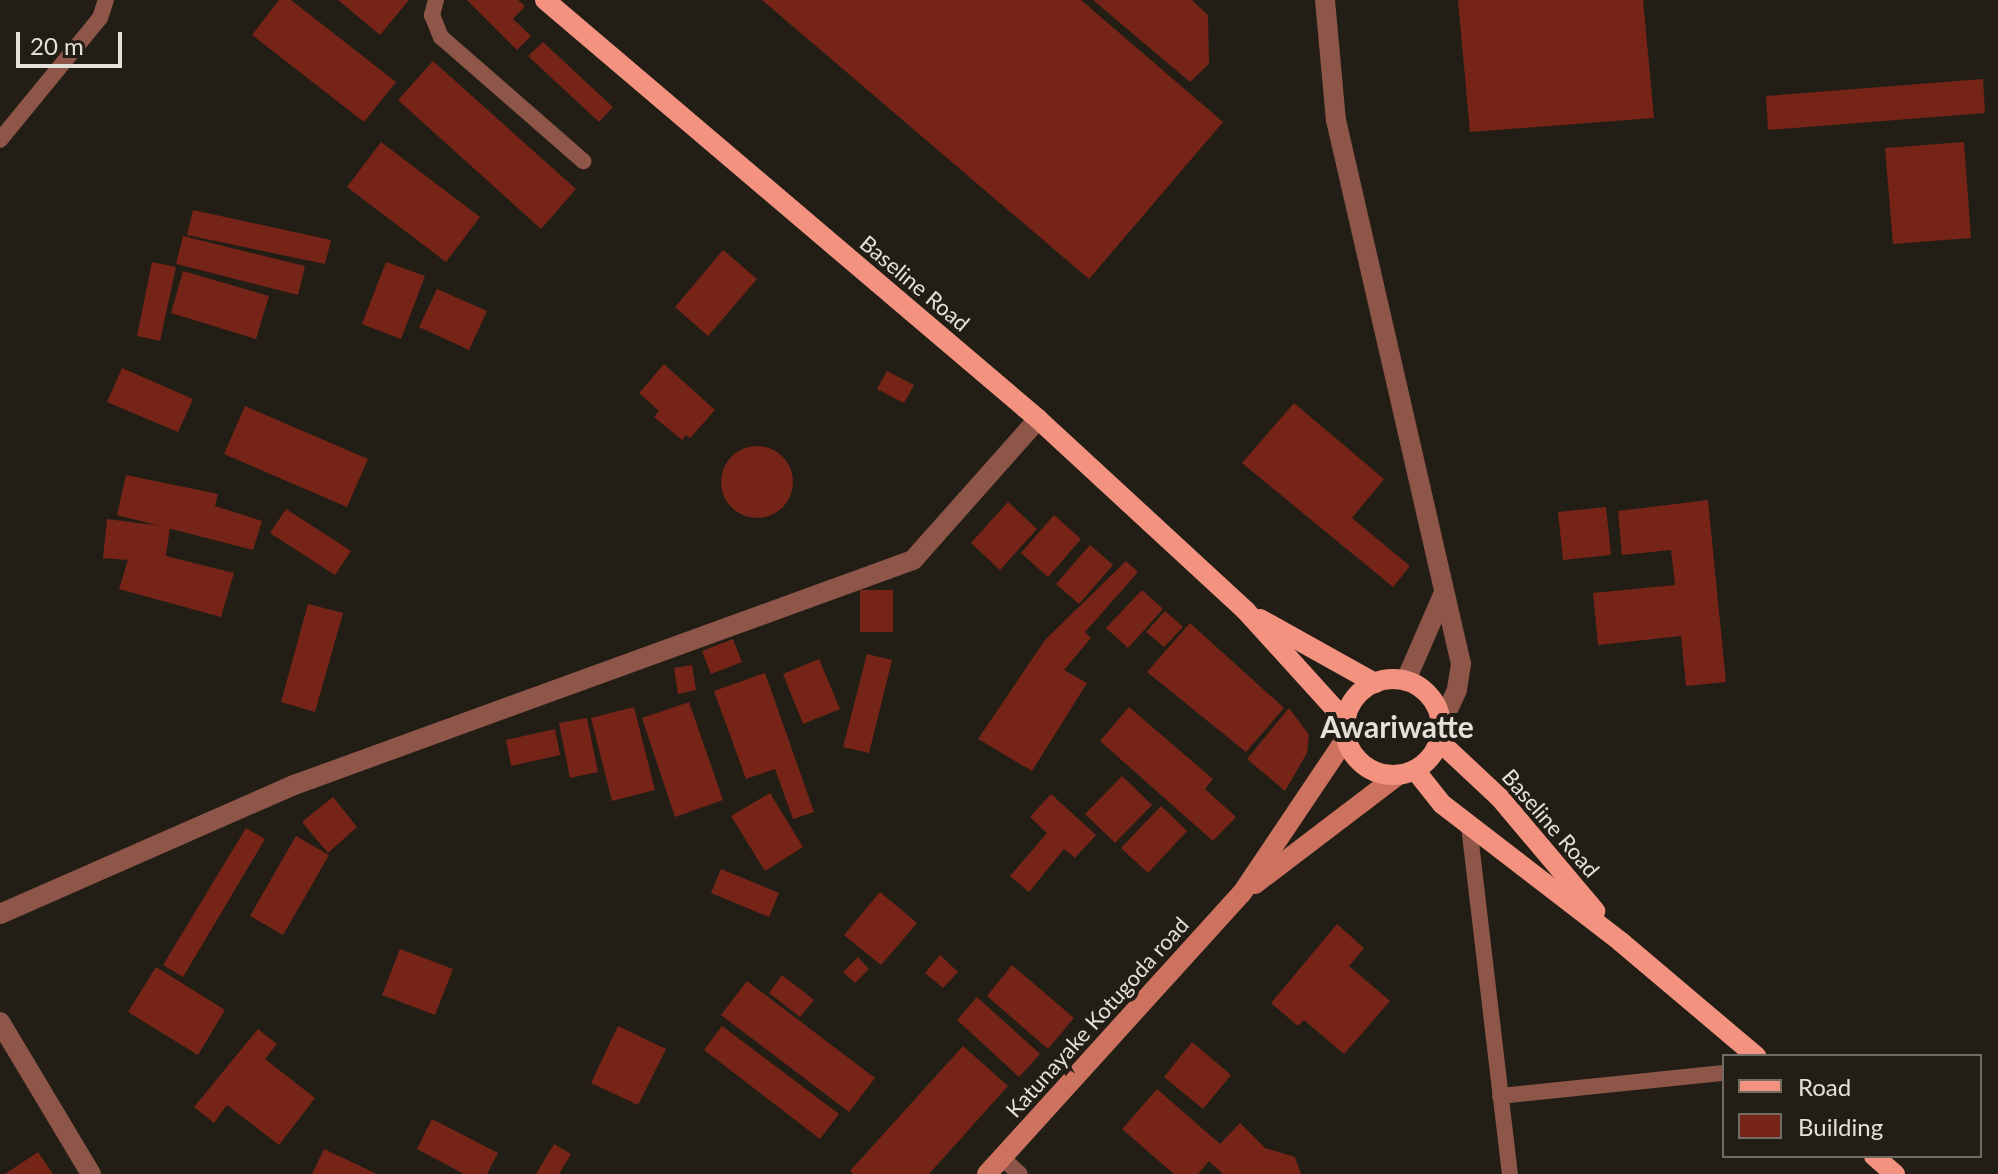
<!DOCTYPE html>
<style>
body{margin:0}
#map{position:relative;width:1998px;height:1174px;overflow:hidden;background:#231e15;font-family:Lato,sans-serif}
div>[style]{position:absolute}
.building>*{inset:0;background:#752417}
.round{border-radius:50%}
.service>*{height:16px;margin:-8px;padding:0 8px;transform-origin:8px;border-radius:8px;background:#8e5549}
.minor>*{height:20px;margin:-10px;padding:0 10px;transform-origin:10px;border-radius:10px;background:#8e5549}
.secondary>*{height:20px;margin:-10px;padding:0 10px;transform-origin:10px;border-radius:10px;background:#ce7260}
.primary>*{height:20px;margin:-10px;padding:0 10px;transform-origin:10px;border-radius:10px;background:#f2927f}
.primary>.ring{margin:-10px;padding:0;box-sizing:content-box;background:none;border:20px solid #f2927f;border-radius:50%}
span{translate:-50% -50%;white-space:nowrap;text-align:center;line-height:1.15;-webkit-text-stroke:8px #231e15;paint-order:stroke}
.street-label{font-size:22px;color:#e4e0da}
.district-label{font-size:30px;color:#e4e0da;font-weight:700}
.legend{position:absolute;left:1722px;top:1054px;width:260px;height:104px;box-sizing:border-box;background:#231e15;border:2px solid #706c64;margin:0;padding:10px 14px;list-style:none;font-size:24px;color:#e4e0da}
.legend li{display:flex;align-items:center;gap:16px;height:40px}
.legend b{width:40px;border:2px solid #706c64}
.scale{position:absolute;left:16px;top:32px;width:106px;height:36px;box-sizing:border-box;border:4px solid #e4e0da;border-top:0;padding-left:10px;font-size:24px;line-height:28px;white-space:nowrap;color:#e4e0da;-webkit-text-stroke:6px #231e15;paint-order:stroke}
</style>
<div id="map">
<div class="building">
<div style="clip-path:polygon(279px 0,291px 0,396px 82px,364px 122px,252px 35px)"></div>
<div style="clip-path:polygon(338px 0,409px 0,380px 35px)"></div>
<div style="clip-path:polygon(467px 0,518px 0,525px 6px,513px 19px,531px 36px,517px 50px)"></div>
<div style="clip-path:polygon(762px 0,1081px 0,1223px 122px,1089px 279px)"></div>
<div style="clip-path:polygon(1093px 0,1192px 0,1208px 15px,1209px 64px,1190px 82px)"></div>
<div style="clip-path:polygon(1458px 0,1643px 0,1654px 118px,1470px 132px)"></div>
<div style="clip-path:polygon(543px 42px,613px 107px,599px 122px,528px 56px)"></div>
<div style="clip-path:polygon(433px 61px,576px 189px,541px 229px,398px 100px)"></div>
<div style="clip-path:polygon(1983px 79px,1985px 113px,1768px 130px,1766px 96px)"></div>
<div style="clip-path:polygon(381px 142px,480px 217px,446px 262px,347px 187px)"></div>
<div style="clip-path:polygon(1964px 142px,1971px 238px,1893px 244px,1885px 148px)"></div>
<div style="clip-path:polygon(193px 210px,331px 240px,325px 264px,187px 235px)"></div>
<div style="clip-path:polygon(183px 236px,305px 266px,298px 295px,176px 264px)"></div>
<div style="clip-path:polygon(723px 250px,757px 279px,708px 336px,675px 307px)"></div>
<div style="clip-path:polygon(152px 262px,176px 267px,160px 341px,137px 336px)"></div>
<div style="clip-path:polygon(386px 262px,425px 276px,401px 339px,362px 324px)"></div>
<div style="clip-path:polygon(183px 271px,269px 296px,256px 339px,171px 313px)"></div>
<div style="clip-path:polygon(437px 289px,487px 311px,469px 350px,419px 327px)"></div>
<div style="clip-path:polygon(664px 364px,715px 410px,690px 438px,686px 435px,682px 440px,654px 417px,659px 411px,639px 393px)"></div>
<div style="clip-path:polygon(122px 368px,193px 399px,178px 432px,107px 402px)"></div>
<div style="clip-path:polygon(887px 371px,914px 385px,904px 403px,877px 389px)"></div>
<div style="clip-path:polygon(1294px 403px,1384px 479px,1352px 518px,1410px 566px,1393px 587px,1242px 463px)"></div>
<div style="clip-path:polygon(245px 406px,368px 459px,347px 507px,224px 454px)"></div>
<div class="round" style="left:721px;top:446px;width:72px;height:72px"></div>
<div style="clip-path:polygon(126px 475px,218px 494px,215px 506px,262px 521px,253px 550px,117px 515px)"></div>
<div style="clip-path:polygon(1708px 500px,1726px 682px,1686px 686px,1681px 636px,1598px 645px,1593px 593px,1675px 585px,1671px 550px,1622px 555px,1618px 511px)"></div>
<div style="clip-path:polygon(1008px 502px,1037px 529px,1000px 570px,971px 543px)"></div>
<div style="clip-path:polygon(1606px 507px,1611px 555px,1563px 560px,1558px 512px)"></div>
<div style="clip-path:polygon(286px 509px,351px 551px,335px 575px,270px 533px)"></div>
<div style="clip-path:polygon(1054px 515px,1081px 539px,1048px 577px,1021px 553px)"></div>
<div style="clip-path:polygon(107px 519px,170px 527px,166px 556px,234px 573px,221px 617px,119px 589px,128px 560px,103px 558px)"></div>
<div style="clip-path:polygon(1090px 545px,1113px 565px,1079px 604px,1056px 584px)"></div>
<div style="clip-path:polygon(1126px 561px,1138px 572px,1085px 632px,1091px 638px,1064px 670px,1087px 683px,1032px 771px,978px 739px,1045px 640px)"></div>
<div style="clip-path:polygon(860px 590px,893px 590px,893px 632px,860px 632px)"></div>
<div style="clip-path:polygon(1142px 590px,1163px 609px,1128px 648px,1106px 628px)"></div>
<div style="clip-path:polygon(308px 604px,343px 613px,315px 712px,281px 702px)"></div>
<div style="clip-path:polygon(1165px 611px,1183px 627px,1164px 647px,1146px 632px)"></div>
<div style="clip-path:polygon(1190px 623px,1284px 708px,1246px 752px,1147px 672px)"></div>
<div style="clip-path:polygon(733px 639px,742px 662px,711px 674px,702px 651px)"></div>
<div style="clip-path:polygon(867px 654px,892px 660px,869px 753px,843px 747px)"></div>
<div style="clip-path:polygon(819px 659px,840px 709px,803px 724px,783px 674px)"></div>
<div style="clip-path:polygon(692px 665px,696px 690px,678px 694px,674px 668px)"></div>
<div style="clip-path:polygon(765px 673px,814px 812px,793px 819px,775px 769px,746px 779px,714px 691px)"></div>
<div style="clip-path:polygon(689px 702px,723px 800px,675px 817px,642px 718px)"></div>
<div style="clip-path:polygon(634px 707px,655px 790px,612px 801px,591px 718px)"></div>
<div style="clip-path:polygon(1129px 707px,1213px 779px,1205px 789px,1236px 817px,1213px 841px,1100px 741px)"></div>
<div style="clip-path:polygon(1289px 708px,1309px 735px,1307px 753px,1285px 791px,1247px 759px)"></div>
<div style="clip-path:polygon(587px 718px,598px 772px,570px 778px,559px 723px)"></div>
<div style="clip-path:polygon(555px 729px,560px 755px,511px 766px,506px 740px)"></div>
<div style="clip-path:polygon(1122px 776px,1152px 805px,1115px 843px,1085px 814px)"></div>
<div style="clip-path:polygon(770px 793px,803px 847px,765px 871px,731px 816px)"></div>
<div style="clip-path:polygon(1051px 794px,1096px 835px,1075px 858px,1064px 849px,1029px 892px,1010px 876px,1047px 833px,1030px 817px)"></div>
<div style="clip-path:polygon(333px 797px,357px 827px,328px 853px,302px 822px)"></div>
<div style="clip-path:polygon(1161px 806px,1187px 831px,1148px 873px,1121px 848px)"></div>
<div style="clip-path:polygon(246px 828px,265px 839px,183px 977px,163px 965px)"></div>
<div style="clip-path:polygon(296px 836px,329px 855px,283px 935px,250px 916px)"></div>
<div style="clip-path:polygon(721px 869px,779px 893px,769px 917px,711px 893px)"></div>
<div style="clip-path:polygon(880px 892px,917px 923px,881px 965px,844px 935px)"></div>
<div style="clip-path:polygon(1337px 924px,1364px 948px,1349px 966px,1390px 1001px,1344px 1054px,1304px 1020px,1298px 1026px,1271px 1003px)"></div>
<div style="clip-path:polygon(400px 949px,453px 969px,435px 1015px,382px 995px)"></div>
<div style="clip-path:polygon(940px 955px,958px 972px,943px 988px,925px 973px)"></div>
<div style="clip-path:polygon(858px 957px,869px 969px,855px 983px,843px 972px)"></div>
<div style="clip-path:polygon(1012px 965px,1074px 1018px,1048px 1049px,987px 996px)"></div>
<div style="clip-path:polygon(156px 967px,225px 1010px,198px 1055px,128px 1012px)"></div>
<div style="clip-path:polygon(782px 975px,814px 1000px,800px 1017px,769px 993px)"></div>
<div style="clip-path:polygon(747px 981px,875px 1078px,849px 1112px,721px 1015px)"></div>
<div style="clip-path:polygon(977px 997px,1040px 1054px,1019px 1077px,957px 1020px)"></div>
<div style="clip-path:polygon(618px 1026px,666px 1049px,638px 1105px,591px 1083px)"></div>
<div style="clip-path:polygon(722px 1026px,839px 1114px,820px 1139px,704px 1050px)"></div>
<div style="clip-path:polygon(258px 1029px,277px 1044px,265px 1059px,315px 1098px,279px 1145px,227px 1105px,214px 1123px,194px 1107px)"></div>
<div style="clip-path:polygon(1192px 1042px,1231px 1075px,1203px 1109px,1164px 1077px)"></div>
<div style="clip-path:polygon(963px 1046px,1008px 1086px,929px 1174px,853px 1174px,850px 1171px)"></div>
<div style="clip-path:polygon(1157px 1089px,1220px 1144px,1240px 1123px,1265px 1148px,1295px 1157px,1301px 1174px,1223px 1174px,1209px 1161px,1198px 1174px,1174px 1174px,1122px 1129px)"></div>
<div style="clip-path:polygon(432px 1119px,498px 1153px,487px 1174px,464px 1174px,417px 1149px)"></div>
<div style="clip-path:polygon(554px 1144px,571px 1154px,559px 1174px,536px 1174px)"></div>
<div style="clip-path:polygon(324px 1149px,377px 1174px,312px 1174px)"></div>
<div style="clip-path:polygon(38px 1152px,53px 1174px,5px 1174px)"></div>
</div>
<div class="service">
<div style="left:436px;top:0;width:16px;rotate:105deg"></div>
<div style="left:432px;top:15px;width:24px;rotate:68deg"></div>
<div style="left:441px;top:37px;width:189px;rotate:41.1deg"></div>
<div style="left:0;top:140px;width:158px;rotate:-50.7deg"></div>
<div style="left:100px;top:18px;width:19px;rotate:-72deg"></div>
<div style="left:1469px;top:826px;width:350px;rotate:83.3deg"></div>
<div style="left:1500px;top:1096px;width:225px;rotate:-5.9deg"></div>
<div style="left:1001px;top:1157px;width:25px;rotate:42deg"></div>
</div>
<div class="minor">
<div style="left:1325px;top:0;width:121px;rotate:84.8deg"></div>
<div style="left:1336px;top:120px;width:558px;rotate:77.06deg"></div>
<div style="left:1461px;top:664px;width:26px;rotate:99deg"></div>
<div style="left:1457px;top:690px;width:35px;rotate:115deg"></div>
<div style="left:1406px;top:680px;width:93px;rotate:-66.5deg"></div>
<div style="left:0;top:914px;width:321px;rotate:-23.7deg"></div>
<div style="left:294px;top:785px;width:659px;rotate:-19.98deg"></div>
<div style="left:913px;top:560px;width:188px;rotate:-48.4deg"></div>
<div style="left:0;top:1022px;width:177px;rotate:59.1deg"></div>
</div>
<div class="secondary">
<div style="left:1255px;top:884px;width:180px;rotate:-37.3deg"></div>
<div style="left:987px;top:1174px;width:379px;rotate:-47.8deg"></div>
<div style="left:1242px;top:893px;width:187px;rotate:-56.1deg"></div>
</div>
<div class="primary">
<div style="left:545px;top:0;width:647px;rotate:40.36deg"></div>
<div style="left:1038px;top:419px;width:283px;rotate:42.7deg"></div>
<div style="left:1246px;top:611px;width:146px;rotate:47.8deg"></div>
<div style="left:1260px;top:619px;width:132px;rotate:29.1deg"></div>
<div class="ring" style="left:1345px;top:679px;width:76px;height:76px"></div>
<div style="left:1439px;top:741px;width:83px;rotate:43.1deg"></div>
<div style="left:1500px;top:798px;width:148px;rotate:49.9deg"></div>
<div style="left:1415px;top:770px;width:43px;rotate:51.5deg"></div>
<div style="left:1442px;top:804px;width:226px;rotate:37.6deg"></div>
<div style="left:1621px;top:942px;width:177px;rotate:40.2deg"></div>
<div style="left:1874px;top:1156px;width:28px;rotate:41deg"></div>
</div>
<div class="street-label">
<span style="left:915px;top:283px;rotate:40deg">Baseline Road</span>
<span style="left:1551px;top:823px;rotate:49deg">Baseline Road</span>
<span style="left:1097px;top:1017px;rotate:-48deg">Katunayake Kotugoda road</span>
</div>
<div class="district-label">
<span style="left:1397px;top:726px">Awariwatte</span>
</div>
<ul class="legend">
<li><b style="height:10px;background:#f2927f"></b>Road</li>
<li><b style="height:22px;background:#752417"></b>Building</li>
</ul>
<div class="scale">20 m</div>
</div>
